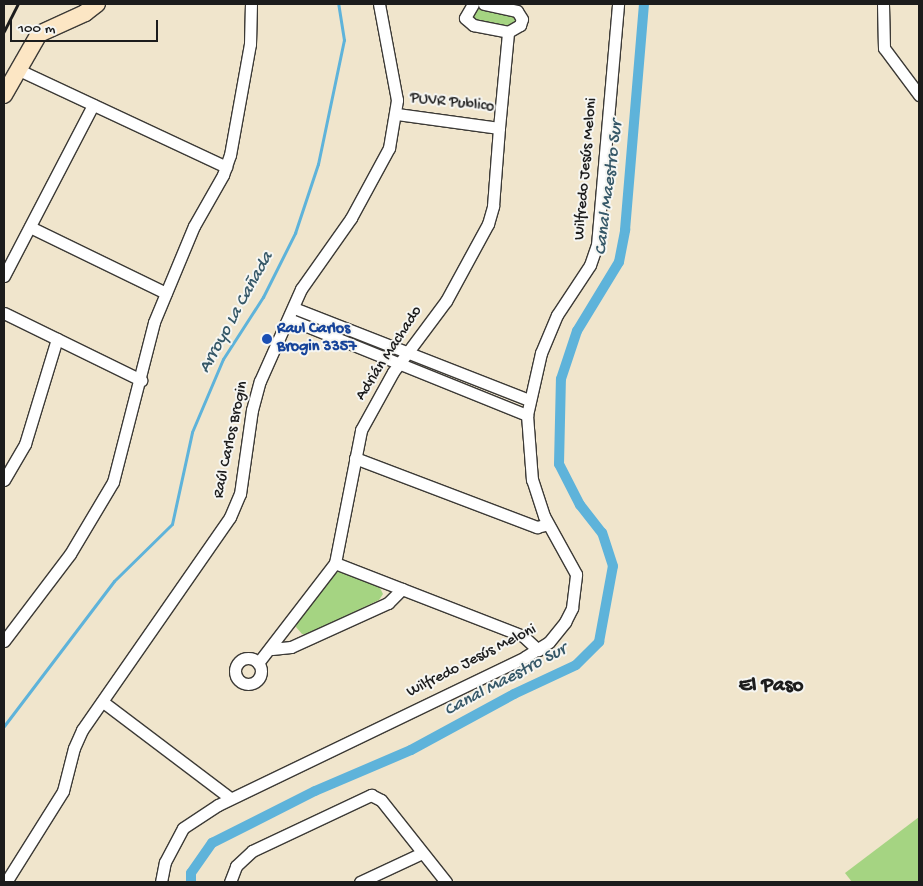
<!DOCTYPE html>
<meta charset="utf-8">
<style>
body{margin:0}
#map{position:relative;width:923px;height:886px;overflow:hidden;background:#f0e5cc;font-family:"Gochi Hand",sans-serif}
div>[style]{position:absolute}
.green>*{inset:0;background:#a5d482}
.stream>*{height:3px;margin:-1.5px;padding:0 1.5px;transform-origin:1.5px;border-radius:1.5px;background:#5eb3da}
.canal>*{height:10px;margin:-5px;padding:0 5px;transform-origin:5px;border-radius:5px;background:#5eb3da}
.roads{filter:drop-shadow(1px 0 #3c3a36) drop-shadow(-1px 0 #3c3a36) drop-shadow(0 1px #3c3a36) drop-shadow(0 -1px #3c3a36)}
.minor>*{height:11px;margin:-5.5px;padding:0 5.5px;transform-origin:5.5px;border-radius:5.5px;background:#fff}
.minor>.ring{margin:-5.5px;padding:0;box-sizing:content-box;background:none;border:11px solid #fff;border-radius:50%}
.secondary>*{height:16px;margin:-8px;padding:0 8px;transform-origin:8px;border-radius:8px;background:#fce6c4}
.rail>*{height:3px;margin:-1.5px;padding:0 1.5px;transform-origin:1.5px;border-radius:1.5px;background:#1c1c1c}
.dots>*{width:14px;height:14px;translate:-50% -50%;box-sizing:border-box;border:2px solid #f6f6f2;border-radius:50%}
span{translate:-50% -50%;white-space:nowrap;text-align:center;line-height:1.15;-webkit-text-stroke:4px #f6f6f2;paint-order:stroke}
.street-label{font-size:16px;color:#1c1c1c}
.transit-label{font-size:16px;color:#164399;font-weight:700}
.left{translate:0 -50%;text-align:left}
.water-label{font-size:18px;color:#365868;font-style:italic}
.district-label{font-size:21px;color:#1c1c1c;font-weight:700}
.frame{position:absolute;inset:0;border:5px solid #1c1c1c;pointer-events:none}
.scale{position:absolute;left:10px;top:20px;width:148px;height:22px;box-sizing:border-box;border:2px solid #1c1c1c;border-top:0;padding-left:6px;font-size:15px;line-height:18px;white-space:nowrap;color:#1c1c1c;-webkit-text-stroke:4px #f6f6f2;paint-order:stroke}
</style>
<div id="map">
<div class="green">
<div style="clip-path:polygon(479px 6px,512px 14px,516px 21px,508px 26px,476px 22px,472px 18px,474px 7px)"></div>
<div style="clip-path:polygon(339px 572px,379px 586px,383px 594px,379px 600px,306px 635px,302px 634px,296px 627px,297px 621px,333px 573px)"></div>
<div style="clip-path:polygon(919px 817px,919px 882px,852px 882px,845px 873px)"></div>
</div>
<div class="stream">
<div style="left:4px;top:726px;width:182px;rotate:-52.8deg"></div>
<div style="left:114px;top:581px;width:81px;rotate:-44.5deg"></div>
<div style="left:172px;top:524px;width:94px;rotate:-77.7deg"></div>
<div style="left:192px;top:432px;width:79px;rotate:-67deg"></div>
<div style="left:223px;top:359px;width:74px;rotate:-57.2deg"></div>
<div style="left:263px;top:297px;width:72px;rotate:-63.4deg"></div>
<div style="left:295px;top:233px;width:73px;rotate:-71.6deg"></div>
<div style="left:318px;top:164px;width:127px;rotate:-78.2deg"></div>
<div style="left:344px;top:40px;width:36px;rotate:-99deg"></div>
</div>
<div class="canal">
<div style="left:191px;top:882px;width:9px;rotate:-90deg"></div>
<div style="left:191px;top:873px;width:37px;rotate:-55deg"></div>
<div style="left:212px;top:843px;width:115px;rotate:-26.8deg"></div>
<div style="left:315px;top:791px;width:104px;rotate:-23.1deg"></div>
<div style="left:411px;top:750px;width:117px;rotate:-28.5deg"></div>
<div style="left:514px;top:694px;width:68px;rotate:-25.1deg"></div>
<div style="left:576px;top:665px;width:33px;rotate:-45deg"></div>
<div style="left:599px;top:642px;width:77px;rotate:-79.6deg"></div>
<div style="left:613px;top:566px;width:35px;rotate:-108deg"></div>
<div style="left:602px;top:533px;width:36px;rotate:-128deg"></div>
<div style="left:580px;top:505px;width:46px;rotate:-117.1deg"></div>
<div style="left:559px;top:464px;width:85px;rotate:-88.7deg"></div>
<div style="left:561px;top:379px;width:51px;rotate:-71.6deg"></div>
<div style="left:577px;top:331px;width:81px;rotate:-58.7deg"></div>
<div style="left:619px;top:262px;width:33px;rotate:-79deg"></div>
<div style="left:625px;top:230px;width:227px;rotate:-85.2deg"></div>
</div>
<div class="roads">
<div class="minor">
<div style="left:473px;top:4px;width:16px;rotate:120deg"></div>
<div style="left:465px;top:18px;width:11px;rotate:41deg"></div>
<div style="left:473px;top:25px;width:36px;rotate:11deg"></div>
<div style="left:508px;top:32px;width:14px;rotate:-30deg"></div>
<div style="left:520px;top:25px;width:6px;rotate:-72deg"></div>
<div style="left:522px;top:19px;width:9px;rotate:-122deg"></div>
<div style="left:517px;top:11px;width:34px;rotate:-168deg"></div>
<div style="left:883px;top:4px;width:44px;rotate:88.7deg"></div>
<div style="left:884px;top:48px;width:59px;rotate:53.3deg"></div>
<div style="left:17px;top:69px;width:231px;rotate:25.1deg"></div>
<div style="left:397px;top:114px;width:103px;rotate:7.8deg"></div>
<div style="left:499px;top:128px;width:96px;rotate:-84.6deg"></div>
<div style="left:30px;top:227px;width:151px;rotate:25.9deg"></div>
<div style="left:4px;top:276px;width:193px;rotate:-62.5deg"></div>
<div style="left:294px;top:308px;width:252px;rotate:21.4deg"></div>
<div style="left:4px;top:313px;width:153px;rotate:26.1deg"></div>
<div style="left:289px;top:319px;width:257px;rotate:22deg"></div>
<div style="left:355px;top:458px;width:195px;rotate:20.8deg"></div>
<div style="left:537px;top:527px;width:11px;rotate:-15deg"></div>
<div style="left:4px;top:480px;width:42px;rotate:-59.7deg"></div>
<div style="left:25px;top:444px;width:110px;rotate:-73.1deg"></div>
<div style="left:335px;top:563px;width:202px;rotate:21.2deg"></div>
<div style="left:523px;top:636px;width:21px;rotate:43deg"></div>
<div style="left:4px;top:641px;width:109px;rotate:-52.8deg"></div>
<div style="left:70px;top:554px;width:84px;rotate:-59.2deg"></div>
<div style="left:113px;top:482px;width:165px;rotate:-75.6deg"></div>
<div style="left:154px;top:322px;width:104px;rotate:-67.4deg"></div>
<div style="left:194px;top:226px;width:59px;rotate:-60.4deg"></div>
<div style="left:223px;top:175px;width:21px;rotate:-71deg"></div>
<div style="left:230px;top:155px;width:113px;rotate:-79.8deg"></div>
<div style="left:250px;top:44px;width:40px;rotate:-88.6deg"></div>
<div style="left:272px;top:649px;width:19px;rotate:-6deg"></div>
<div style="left:291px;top:647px;width:107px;rotate:-24.4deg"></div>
<div style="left:388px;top:603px;width:20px;rotate:-45deg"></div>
<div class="ring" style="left:235px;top:658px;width:15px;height:15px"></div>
<div style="left:258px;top:663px;width:126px;rotate:-52.4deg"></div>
<div style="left:335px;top:563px;width:136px;rotate:-78.9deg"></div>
<div style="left:361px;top:430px;width:66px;rotate:-61.1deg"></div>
<div style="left:393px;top:372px;width:89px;rotate:-53.3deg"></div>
<div style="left:446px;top:301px;width:88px;rotate:-61.4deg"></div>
<div style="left:488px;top:224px;width:19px;rotate:-74deg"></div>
<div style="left:493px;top:206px;width:78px;rotate:-85.6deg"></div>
<div style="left:103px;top:702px;width:159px;rotate:37.1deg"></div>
<div style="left:6px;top:882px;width:107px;rotate:-57.9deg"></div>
<div style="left:63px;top:791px;width:44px;rotate:-75.7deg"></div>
<div style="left:74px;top:748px;width:20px;rotate:-66deg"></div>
<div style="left:82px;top:730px;width:259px;rotate:-55.2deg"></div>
<div style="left:230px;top:517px;width:25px;rotate:-67deg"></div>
<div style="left:240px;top:494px;width:85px;rotate:-81.9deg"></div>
<div style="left:252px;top:410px;width:30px;rotate:-75deg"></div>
<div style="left:260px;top:381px;width:101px;rotate:-66deg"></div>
<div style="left:301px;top:289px;width:87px;rotate:-54.8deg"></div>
<div style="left:351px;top:218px;width:80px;rotate:-61.5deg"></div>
<div style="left:389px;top:148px;width:49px;rotate:-80.5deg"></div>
<div style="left:397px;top:100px;width:98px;rotate:-100.6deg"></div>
<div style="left:161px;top:882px;width:20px;rotate:-79deg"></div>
<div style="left:165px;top:862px;width:38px;rotate:-62deg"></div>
<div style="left:183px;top:828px;width:42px;rotate:-33.3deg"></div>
<div style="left:218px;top:805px;width:341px;rotate:-25.7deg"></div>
<div style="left:525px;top:657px;width:28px;rotate:-32deg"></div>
<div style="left:549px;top:642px;width:26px;rotate:-51deg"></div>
<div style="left:565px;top:622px;width:16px;rotate:-63deg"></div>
<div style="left:572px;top:608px;width:34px;rotate:-83deg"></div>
<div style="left:576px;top:574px;width:66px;rotate:-118.9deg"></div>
<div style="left:544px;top:516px;width:38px;rotate:-108deg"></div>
<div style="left:532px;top:480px;width:65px;rotate:-94.4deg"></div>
<div style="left:527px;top:415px;width:64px;rotate:-77.3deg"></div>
<div style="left:541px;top:353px;width:41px;rotate:-67.2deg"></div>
<div style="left:557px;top:315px;width:60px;rotate:-56.6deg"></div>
<div style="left:590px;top:265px;width:21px;rotate:-71deg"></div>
<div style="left:597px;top:245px;width:242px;rotate:-85deg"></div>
<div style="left:230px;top:882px;width:17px;rotate:-69deg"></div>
<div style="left:236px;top:866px;width:22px;rotate:-43deg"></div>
<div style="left:252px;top:851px;width:132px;rotate:-25.2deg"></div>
<div style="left:371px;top:795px;width:11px;rotate:27deg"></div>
<div style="left:381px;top:800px;width:105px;rotate:51.6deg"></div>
<div style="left:360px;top:882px;width:68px;rotate:-25.1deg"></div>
</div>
<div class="secondary">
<div style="left:4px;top:95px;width:70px;rotate:-60.2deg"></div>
<div style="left:39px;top:34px;width:51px;rotate:-24.5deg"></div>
<div style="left:85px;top:13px;width:15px;rotate:-37deg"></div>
</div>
</div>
<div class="rail">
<div style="left:4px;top:31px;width:30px;rotate:-63deg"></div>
</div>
<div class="dots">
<div style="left:267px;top:339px;background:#1a4fb4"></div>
</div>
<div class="street-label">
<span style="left:452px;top:104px;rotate:6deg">PUVR Publico</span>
<span style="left:587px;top:169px;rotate:-85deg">Wilfredo Jesús Meloni</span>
<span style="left:390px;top:354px;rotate:-57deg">Adrián Machado</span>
<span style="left:232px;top:440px;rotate:-78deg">Raúl Carlos Brogin</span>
<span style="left:472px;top:662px;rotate:-27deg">Wilfredo Jesús Meloni</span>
</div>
<div class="transit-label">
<span class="left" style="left:277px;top:339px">Raul Carlos<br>Brogin 3357</span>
</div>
<div class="water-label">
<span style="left:610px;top:188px;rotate:-83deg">Canal Maestro Sur</span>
<span style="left:237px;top:313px;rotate:-61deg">Arroyo La Cañada</span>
<span style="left:506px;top:681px;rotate:-28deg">Canal Maestro Sur</span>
</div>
<div class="district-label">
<span style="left:771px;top:687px">El Paso</span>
</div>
<div class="frame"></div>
<div class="scale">100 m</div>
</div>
